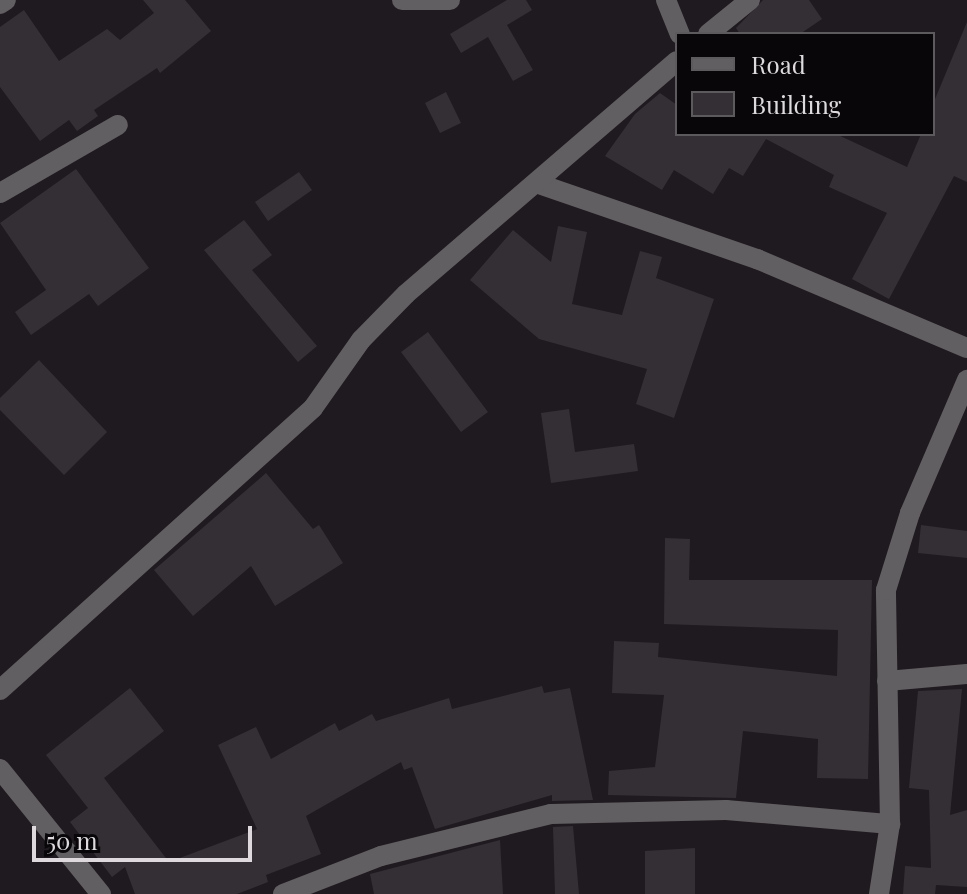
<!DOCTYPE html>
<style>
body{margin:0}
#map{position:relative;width:967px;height:894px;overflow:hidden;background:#1f1a1f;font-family:"Playfair Display",serif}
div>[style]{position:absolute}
.building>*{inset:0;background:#342f34}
.minor>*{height:20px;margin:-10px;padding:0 10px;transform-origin:10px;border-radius:10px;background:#625f62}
span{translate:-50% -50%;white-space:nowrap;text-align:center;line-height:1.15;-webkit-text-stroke:7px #080608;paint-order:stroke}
.legend{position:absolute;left:675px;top:32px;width:260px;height:104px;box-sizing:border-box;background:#080608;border:2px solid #5d5a5d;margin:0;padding:10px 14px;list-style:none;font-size:24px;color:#ddd9dd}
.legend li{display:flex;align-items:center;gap:16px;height:40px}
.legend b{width:40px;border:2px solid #5d5a5d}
.scale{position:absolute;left:32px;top:826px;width:220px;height:36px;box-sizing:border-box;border:4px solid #ddd9dd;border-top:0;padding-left:10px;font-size:24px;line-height:28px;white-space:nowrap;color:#ddd9dd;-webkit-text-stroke:6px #080608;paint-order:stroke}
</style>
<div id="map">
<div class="building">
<div style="clip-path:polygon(143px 0,185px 0,211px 31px,160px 73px,157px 68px,94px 110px,98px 116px,77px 131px,69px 120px,40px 141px,0 87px,0 27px,24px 10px,59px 61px,107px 29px,120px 40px,154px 13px)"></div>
<div style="clip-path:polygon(507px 0,526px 0,532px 10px,507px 25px,533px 70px,513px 81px,488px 37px,461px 53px,450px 34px)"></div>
<div style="clip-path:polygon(763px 0,809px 0,822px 19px,800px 34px,740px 34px,736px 28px)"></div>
<div style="clip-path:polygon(967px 22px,967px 182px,954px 176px,889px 299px,852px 279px,887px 213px,829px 187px,834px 175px,766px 139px,743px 176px,729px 168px,713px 194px,674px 170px,662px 190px,605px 156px,635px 114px,660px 93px,677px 105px,677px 134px,836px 134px,907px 167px,921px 134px,933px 134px,933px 104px)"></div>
<div style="clip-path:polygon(446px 92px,461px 123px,440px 133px,425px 103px)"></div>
<div style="clip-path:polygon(76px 169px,149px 268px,98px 306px,89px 294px,31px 335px,15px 312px,46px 290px,0 223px)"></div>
<div style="clip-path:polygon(299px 172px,312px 190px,268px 221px,255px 202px)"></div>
<div style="clip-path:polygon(244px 220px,272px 255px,252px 270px,317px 346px,298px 362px,204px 250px)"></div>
<div style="clip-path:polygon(558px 226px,587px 232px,572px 304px,622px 315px,640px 251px,662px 257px,656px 278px,714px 299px,674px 418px,636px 404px,647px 369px,539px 339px,470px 280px,513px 230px,551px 262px)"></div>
<div style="clip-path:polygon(428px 332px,488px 412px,461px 432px,401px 352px)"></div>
<div style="clip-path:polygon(39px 360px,107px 432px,64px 475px,0 410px,0 398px)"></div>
<div style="clip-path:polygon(569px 409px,575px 452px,634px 444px,638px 471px,551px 483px,541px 413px)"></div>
<div style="clip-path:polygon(266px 473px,313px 529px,319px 525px,343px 563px,275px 606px,251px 566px,193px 616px,154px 570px)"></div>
<div style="clip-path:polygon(921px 525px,967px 531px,967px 558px,918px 553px)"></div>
<div style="clip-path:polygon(665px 538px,690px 539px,689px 580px,872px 580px,868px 779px,817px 778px,818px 739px,743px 731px,736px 798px,608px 795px,609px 771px,655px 767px,664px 695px,612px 693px,614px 641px,659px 643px,658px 657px,837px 676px,838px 630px,664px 624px)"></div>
<div style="clip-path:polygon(542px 686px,544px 693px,570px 688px,593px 800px,552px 801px,552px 795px,435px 829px,412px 767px,404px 770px,401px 762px,306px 816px,321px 854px,266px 875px,268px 882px,237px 894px,135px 894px,125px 867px,112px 877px,70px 822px,88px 808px,46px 755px,130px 688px,164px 731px,104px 778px,169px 862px,257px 829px,218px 745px,256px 727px,271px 759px,335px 723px,339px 731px,372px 714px,376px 721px,449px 698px,452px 709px)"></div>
<div style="clip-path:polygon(962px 689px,950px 815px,967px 810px,967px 887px,936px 885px,935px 894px,903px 894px,905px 866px,931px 868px,929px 790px,909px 788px,918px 691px)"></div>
<div style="clip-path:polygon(573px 826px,579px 894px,555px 894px,553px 827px)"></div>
<div style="clip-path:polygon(500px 840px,503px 894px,374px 894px,370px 874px)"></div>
<div style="clip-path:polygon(695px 848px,695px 894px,645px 894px,645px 851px)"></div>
</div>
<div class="minor">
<div style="left:402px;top:0;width:48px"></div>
<div style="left:666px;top:0;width:37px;rotate:68deg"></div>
<div style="left:0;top:4px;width:7px;rotate:-34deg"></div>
<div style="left:708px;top:34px;width:54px;rotate:-39deg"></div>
<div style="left:539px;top:184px;width:231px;rotate:19deg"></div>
<div style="left:757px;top:259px;width:228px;rotate:23deg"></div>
<div style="left:0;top:193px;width:136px;rotate:-30deg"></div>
<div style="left:887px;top:681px;width:80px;rotate:-5deg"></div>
<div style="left:0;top:690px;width:421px;rotate:-42deg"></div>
<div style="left:313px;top:408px;width:83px;rotate:-54.8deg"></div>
<div style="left:361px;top:340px;width:64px;rotate:-45.6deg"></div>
<div style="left:406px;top:294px;width:357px;rotate:-40.7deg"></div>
<div style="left:0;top:769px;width:161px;rotate:51.1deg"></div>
<div style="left:283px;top:894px;width:105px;rotate:-21.2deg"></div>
<div style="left:381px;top:856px;width:175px;rotate:-13.9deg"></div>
<div style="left:551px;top:814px;width:175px;rotate:-1.3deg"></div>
<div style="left:726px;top:810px;width:165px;rotate:4.9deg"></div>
<div style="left:879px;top:894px;width:71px;rotate:-81.1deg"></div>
<div style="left:890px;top:824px;width:234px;rotate:-91deg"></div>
<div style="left:886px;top:590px;width:81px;rotate:-72.7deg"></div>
<div style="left:910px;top:513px;width:145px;rotate:-66.8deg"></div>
</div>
<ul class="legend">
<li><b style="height:10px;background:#625f62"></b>Road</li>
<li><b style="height:22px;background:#342f34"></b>Building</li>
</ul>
<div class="scale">50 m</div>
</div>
